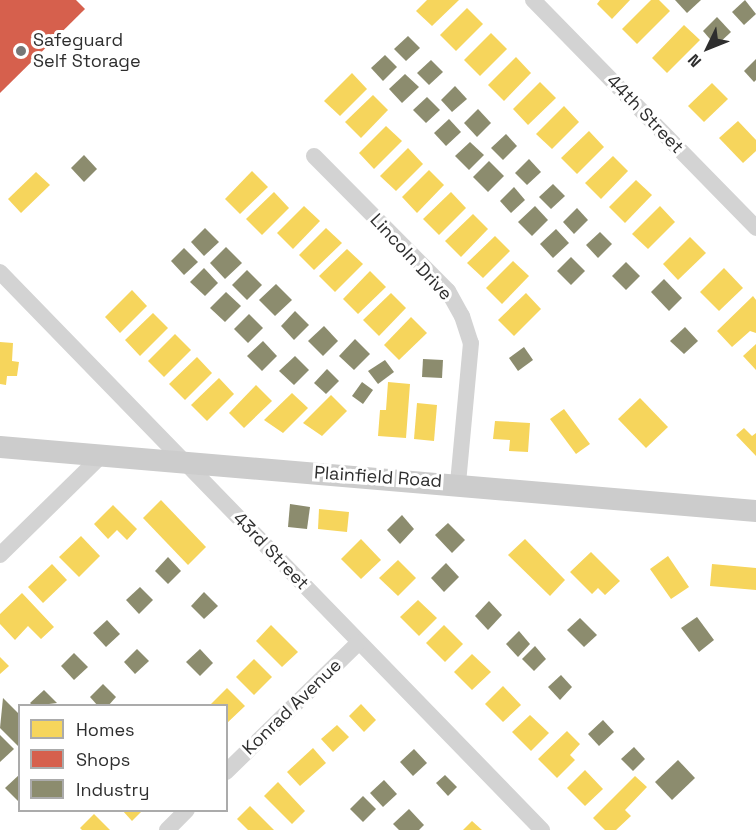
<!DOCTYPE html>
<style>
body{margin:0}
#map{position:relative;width:756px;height:830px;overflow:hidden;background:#fff;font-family:"Space Grotesk",sans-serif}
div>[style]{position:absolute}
.homes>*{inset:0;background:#f6d55c}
.shops>*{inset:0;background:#d6604d}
.industry>*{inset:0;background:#8c8c6e}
.street>*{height:16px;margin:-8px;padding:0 8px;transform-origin:8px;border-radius:8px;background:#d3d3d3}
.secondary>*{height:22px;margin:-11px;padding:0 11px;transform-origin:11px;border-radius:11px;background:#ccc}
.dots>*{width:16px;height:16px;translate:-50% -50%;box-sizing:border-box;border:3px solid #fff;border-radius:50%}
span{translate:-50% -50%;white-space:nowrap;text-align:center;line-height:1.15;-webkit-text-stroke:6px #fff;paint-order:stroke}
.poi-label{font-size:18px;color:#2e2e2e}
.left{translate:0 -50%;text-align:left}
.street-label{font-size:18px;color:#2e2e2e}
.legend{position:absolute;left:18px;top:704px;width:210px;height:108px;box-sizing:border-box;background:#fff;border:2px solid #ababab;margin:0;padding:8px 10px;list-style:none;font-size:18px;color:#2e2e2e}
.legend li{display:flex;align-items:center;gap:12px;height:30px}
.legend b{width:30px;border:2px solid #ababab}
.north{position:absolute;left:678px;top:18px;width:60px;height:60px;-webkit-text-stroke:4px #fff;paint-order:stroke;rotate:227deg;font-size:16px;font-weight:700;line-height:24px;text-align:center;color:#2e2e2e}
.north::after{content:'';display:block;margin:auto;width:21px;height:27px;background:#2e2e2e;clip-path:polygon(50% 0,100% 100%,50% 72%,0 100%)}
</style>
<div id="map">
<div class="homes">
<div style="clip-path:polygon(427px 0,459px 0,432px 26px,416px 11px)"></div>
<div style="clip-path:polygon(600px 0,630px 0,612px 19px,597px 4px)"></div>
<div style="clip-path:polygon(651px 0,659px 0,670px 11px,637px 44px,622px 29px)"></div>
<div style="clip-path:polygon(467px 8px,483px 24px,456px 51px,440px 35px)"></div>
<div style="clip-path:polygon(684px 25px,700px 40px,667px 73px,652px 58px)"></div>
<div style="clip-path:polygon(491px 33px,507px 49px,480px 76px,464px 60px)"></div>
<div style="clip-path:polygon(516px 57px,531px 73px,504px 101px,488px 85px)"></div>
<div style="clip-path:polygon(352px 73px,367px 89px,340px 116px,324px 101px)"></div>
<div style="clip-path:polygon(540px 82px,556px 98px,528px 125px,513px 109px)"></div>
<div style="clip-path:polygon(712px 83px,728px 99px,704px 122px,688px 106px)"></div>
<div style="clip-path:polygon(373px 95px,388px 110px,361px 138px,345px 122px)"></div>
<div style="clip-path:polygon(564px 106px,579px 122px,552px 149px,536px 134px)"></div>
<div style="clip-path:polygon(738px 121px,756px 140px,756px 151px,743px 163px,719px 138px)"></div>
<div style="clip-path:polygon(386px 126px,402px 141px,374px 169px,359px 153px)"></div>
<div style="clip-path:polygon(589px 131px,604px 147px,577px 174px,561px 158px)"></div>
<div style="clip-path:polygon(408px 148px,423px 164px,396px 191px,380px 176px)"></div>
<div style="clip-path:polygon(613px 156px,628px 171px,601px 199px,585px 183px)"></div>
<div style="clip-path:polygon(429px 170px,444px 185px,417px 213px,402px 197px)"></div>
<div style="clip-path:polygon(252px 171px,268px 187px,240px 214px,225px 199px)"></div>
<div style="clip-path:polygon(36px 172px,50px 185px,21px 213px,8px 199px)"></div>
<div style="clip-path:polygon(636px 180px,652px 195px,625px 223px,609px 207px)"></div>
<div style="clip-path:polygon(274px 192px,289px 208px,262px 235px,246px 219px)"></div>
<div style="clip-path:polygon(451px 192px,466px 208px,439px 235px,423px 219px)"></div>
<div style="clip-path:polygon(304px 206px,320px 221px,293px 249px,277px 233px)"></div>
<div style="clip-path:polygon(660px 206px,675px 222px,648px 249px,632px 234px)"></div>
<div style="clip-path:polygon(473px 214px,488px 229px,461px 257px,445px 241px)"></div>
<div style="clip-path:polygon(326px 228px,342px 243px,314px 270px,299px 255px)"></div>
<div style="clip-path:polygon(495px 236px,510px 251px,483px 278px,467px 263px)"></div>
<div style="clip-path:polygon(690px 237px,706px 253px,678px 280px,663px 264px)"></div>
<div style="clip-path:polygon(347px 249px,363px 264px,335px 292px,319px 276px)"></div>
<div style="clip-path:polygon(513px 261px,529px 276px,502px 304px,486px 288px)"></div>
<div style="clip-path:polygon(724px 268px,743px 288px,719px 311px,700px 292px)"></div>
<div style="clip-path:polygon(370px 271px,386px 287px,358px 314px,343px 299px)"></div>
<div style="clip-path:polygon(132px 290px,147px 306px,120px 333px,105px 317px)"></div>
<div style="clip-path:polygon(391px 293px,406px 308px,379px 336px,363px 320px)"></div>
<div style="clip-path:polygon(526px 293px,541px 309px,514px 336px,498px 320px)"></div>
<div style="clip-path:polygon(753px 296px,756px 300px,756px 333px,750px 331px,732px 347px,717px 331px)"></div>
<div style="clip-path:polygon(153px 313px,168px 328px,140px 356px,125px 340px)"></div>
<div style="clip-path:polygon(411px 317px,427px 333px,399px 360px,384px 345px)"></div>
<div style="clip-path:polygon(175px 334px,191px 350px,164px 377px,148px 361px)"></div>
<div style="clip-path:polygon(0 342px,13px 343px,12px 361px,19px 362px,17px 376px,7px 376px,6px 385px,0 384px)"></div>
<div style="clip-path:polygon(756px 344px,756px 370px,743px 356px)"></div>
<div style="clip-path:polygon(197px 357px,212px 373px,185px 400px,169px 384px)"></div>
<div style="clip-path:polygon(219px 378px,234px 394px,207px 421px,191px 405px)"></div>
<div style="clip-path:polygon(388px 382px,410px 384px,406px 438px,378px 436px,380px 410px,386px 410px)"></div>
<div style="clip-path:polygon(256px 385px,272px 401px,244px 428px,229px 413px)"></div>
<div style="clip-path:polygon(292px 393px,308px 408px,283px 433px,264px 420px)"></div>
<div style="clip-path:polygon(331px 395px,347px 411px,322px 436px,303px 423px)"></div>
<div style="clip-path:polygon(640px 398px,668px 427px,646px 448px,618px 419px)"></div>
<div style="clip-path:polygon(417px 403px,437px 405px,434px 441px,414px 439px)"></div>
<div style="clip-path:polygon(564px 409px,590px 444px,576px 454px,550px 419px)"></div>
<div style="clip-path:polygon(495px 421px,530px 423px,528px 452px,509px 451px,510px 440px,493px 439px)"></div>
<div style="clip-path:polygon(744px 428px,752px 436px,756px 433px,756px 456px,736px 435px)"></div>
<div style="clip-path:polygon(161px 500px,206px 547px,188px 565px,143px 518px)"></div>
<div style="clip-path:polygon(113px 505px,137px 529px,127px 540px,117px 530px,108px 539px,94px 524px)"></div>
<div style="clip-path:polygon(319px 509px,349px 512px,347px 532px,318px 529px)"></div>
<div style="clip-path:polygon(81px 536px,100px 556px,79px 577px,59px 557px)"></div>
<div style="clip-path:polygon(361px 539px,381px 560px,361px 579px,341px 559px)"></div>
<div style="clip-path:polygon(525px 539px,565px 580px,550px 596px,508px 555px)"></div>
<div style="clip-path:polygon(591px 552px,620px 581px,605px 595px,598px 588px,592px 594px,570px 572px)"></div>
<div style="clip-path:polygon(668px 556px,689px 587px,671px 599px,650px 569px)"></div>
<div style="clip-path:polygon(398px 560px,416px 578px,398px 596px,379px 578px)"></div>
<div style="clip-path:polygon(52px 564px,67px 580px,43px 603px,28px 587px)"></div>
<div style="clip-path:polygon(712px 564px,756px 568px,756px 590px,710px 586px)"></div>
<div style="clip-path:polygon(22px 593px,54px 627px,41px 639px,28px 626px,15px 640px,0 624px,0 614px)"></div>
<div style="clip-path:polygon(418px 600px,437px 618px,419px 636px,400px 617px)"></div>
<div style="clip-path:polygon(271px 625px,298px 652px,282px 667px,256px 641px)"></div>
<div style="clip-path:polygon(444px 625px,463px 644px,445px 662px,426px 643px)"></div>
<div style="clip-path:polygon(472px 654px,491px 672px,472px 690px,454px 672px)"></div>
<div style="clip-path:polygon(0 657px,9px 666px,0 674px)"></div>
<div style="clip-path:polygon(254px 659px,272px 677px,254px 695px,236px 677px)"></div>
<div style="clip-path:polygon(503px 686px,521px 705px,503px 722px,485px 704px)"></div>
<div style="clip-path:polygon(227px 688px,245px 706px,226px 724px,226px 706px,209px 706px)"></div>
<div style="clip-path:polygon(361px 704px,376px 720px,364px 732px,349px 716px)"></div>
<div style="clip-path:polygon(530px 715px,549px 733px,531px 751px,512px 732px)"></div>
<div style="clip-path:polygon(337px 725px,349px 737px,333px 752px,321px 739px)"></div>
<div style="clip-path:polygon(567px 731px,580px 744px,570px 755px,575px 760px,557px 778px,538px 759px)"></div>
<div style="clip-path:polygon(313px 748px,326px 763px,300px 786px,287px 772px)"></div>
<div style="clip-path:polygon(585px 770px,603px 789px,585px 806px,567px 788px)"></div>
<div style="clip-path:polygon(635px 776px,647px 787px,625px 810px,631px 816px,616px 830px,605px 830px,593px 818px)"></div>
<div style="clip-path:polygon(278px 782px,305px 811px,292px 824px,264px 796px)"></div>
<div style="clip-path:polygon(250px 806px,274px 830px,248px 830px,237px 819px)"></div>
<div style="clip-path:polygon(122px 810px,143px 810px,132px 821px)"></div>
<div style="clip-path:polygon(94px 814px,110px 830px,82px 830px,80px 828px)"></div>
<div style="clip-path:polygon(472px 821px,482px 830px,463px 830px)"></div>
</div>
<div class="shops">
<div style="clip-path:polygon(0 0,76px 0,85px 9px,0 93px)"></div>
</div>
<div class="industry">
<div style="clip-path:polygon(675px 0,701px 0,687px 13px)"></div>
<div style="clip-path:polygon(745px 0,756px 14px,744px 25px,732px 12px)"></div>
<div style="clip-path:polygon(717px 17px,731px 32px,716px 46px,703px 31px)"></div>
<div style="clip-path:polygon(408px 36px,420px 48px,406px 61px,394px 49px)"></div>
<div style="clip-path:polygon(385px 55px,397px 67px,383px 81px,371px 68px)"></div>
<div style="clip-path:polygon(756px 59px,756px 80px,754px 82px,744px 71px)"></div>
<div style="clip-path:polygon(431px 60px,443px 72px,429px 85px,417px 73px)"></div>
<div style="clip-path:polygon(405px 74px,419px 87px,402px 103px,389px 89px)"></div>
<div style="clip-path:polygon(455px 86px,467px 99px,452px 112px,441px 100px)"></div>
<div style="clip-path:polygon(427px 97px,440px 110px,426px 123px,413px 110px)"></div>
<div style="clip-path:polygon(478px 109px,491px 123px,477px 137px,464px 123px)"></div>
<div style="clip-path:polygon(449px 119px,461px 132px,446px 146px,434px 133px)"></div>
<div style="clip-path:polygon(506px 134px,517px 146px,503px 160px,491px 148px)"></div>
<div style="clip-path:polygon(470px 142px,484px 155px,469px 170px,455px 156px)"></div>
<div style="clip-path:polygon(84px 155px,97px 169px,84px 182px,71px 168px)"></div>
<div style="clip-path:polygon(529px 159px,541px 172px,527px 185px,515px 173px)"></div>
<div style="clip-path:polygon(489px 161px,504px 176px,488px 192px,473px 177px)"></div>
<div style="clip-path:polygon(553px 184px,565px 196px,551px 209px,539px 197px)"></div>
<div style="clip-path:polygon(514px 187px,525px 200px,511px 213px,500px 201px)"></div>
<div style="clip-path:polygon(535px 206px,548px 220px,532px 236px,518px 222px)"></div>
<div style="clip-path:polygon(577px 208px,588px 220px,574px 234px,563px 222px)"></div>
<div style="clip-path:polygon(205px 228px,219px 242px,204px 256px,191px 242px)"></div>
<div style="clip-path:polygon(556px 229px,569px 243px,553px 258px,540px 244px)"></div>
<div style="clip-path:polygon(600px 232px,612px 244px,598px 258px,586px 245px)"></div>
<div style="clip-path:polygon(226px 247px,242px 263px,225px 279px,210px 263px)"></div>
<div style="clip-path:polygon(184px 248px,198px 262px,184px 275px,171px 261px)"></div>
<div style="clip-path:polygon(571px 257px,585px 271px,571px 285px,557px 271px)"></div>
<div style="clip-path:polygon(626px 262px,640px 276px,626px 290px,612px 276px)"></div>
<div style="clip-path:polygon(204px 268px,218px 283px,205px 296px,190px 282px)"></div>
<div style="clip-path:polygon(247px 270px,262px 285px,247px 300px,232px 285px)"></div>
<div style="clip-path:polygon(664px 279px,682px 298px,669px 311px,651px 292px)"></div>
<div style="clip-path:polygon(276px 284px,292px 300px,275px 316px,259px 300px)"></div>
<div style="clip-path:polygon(226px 292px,241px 306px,225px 322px,210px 308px)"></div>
<div style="clip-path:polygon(295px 311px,309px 325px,294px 340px,281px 326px)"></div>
<div style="clip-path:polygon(249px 314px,263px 328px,248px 343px,234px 329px)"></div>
<div style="clip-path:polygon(324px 326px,338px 341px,323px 356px,308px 341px)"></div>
<div style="clip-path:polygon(685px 327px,698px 341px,684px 354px,670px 341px)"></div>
<div style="clip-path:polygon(355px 339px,370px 354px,354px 370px,339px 356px)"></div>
<div style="clip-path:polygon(263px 341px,277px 356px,262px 371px,247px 356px)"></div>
<div style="clip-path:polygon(524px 347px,533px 360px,518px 371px,509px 358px)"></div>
<div style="clip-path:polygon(295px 356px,309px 370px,294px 385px,279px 371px)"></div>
<div style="clip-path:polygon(423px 359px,443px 360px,442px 378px,422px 377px)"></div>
<div style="clip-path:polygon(385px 360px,394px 372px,378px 384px,368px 371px)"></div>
<div style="clip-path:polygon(327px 369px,339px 381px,326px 394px,314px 383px)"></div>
<div style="clip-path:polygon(362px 382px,373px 390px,363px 404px,352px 396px)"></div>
<div style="clip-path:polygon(290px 504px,310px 507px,307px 529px,288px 527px)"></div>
<div style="clip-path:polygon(402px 515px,414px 529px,400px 544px,387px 530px)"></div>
<div style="clip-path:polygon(448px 523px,465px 540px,452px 553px,435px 535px)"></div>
<div style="clip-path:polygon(168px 557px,181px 571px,168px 584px,155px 571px)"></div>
<div style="clip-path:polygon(446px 563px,459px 577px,444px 592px,431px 578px)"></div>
<div style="clip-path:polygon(140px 587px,153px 600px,139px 614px,126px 600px)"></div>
<div style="clip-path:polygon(204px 592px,218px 606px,204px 619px,191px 606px)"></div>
<div style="clip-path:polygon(489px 601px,502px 615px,488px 630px,475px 616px)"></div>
<div style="clip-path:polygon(697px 617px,714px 640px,699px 652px,681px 628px)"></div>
<div style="clip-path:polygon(580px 618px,597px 635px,584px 647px,567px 630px)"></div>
<div style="clip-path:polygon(107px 620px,120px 634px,106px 647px,93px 633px)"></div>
<div style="clip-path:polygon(519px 631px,530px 644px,518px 657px,506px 644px)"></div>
<div style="clip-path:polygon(535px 646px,546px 659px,534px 671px,522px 659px)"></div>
<div style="clip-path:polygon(137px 649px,149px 661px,135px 674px,124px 662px)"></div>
<div style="clip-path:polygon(200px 649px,213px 663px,200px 676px,186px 662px)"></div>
<div style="clip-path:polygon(74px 653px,88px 667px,74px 680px,61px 666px)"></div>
<div style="clip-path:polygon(561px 675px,572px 687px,560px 700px,548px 687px)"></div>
<div style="clip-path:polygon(103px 684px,116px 697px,108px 706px,98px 706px,90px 697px)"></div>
<div style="clip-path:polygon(44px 690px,57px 703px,33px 706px,30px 703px)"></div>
<div style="clip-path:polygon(3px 698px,20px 715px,18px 746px,0 728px)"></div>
<div style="clip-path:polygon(603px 720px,614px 732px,599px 746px,588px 734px)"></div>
<div style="clip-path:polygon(0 735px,14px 749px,0 762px)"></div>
<div style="clip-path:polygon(634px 747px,645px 759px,633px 771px,621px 759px)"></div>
<div style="clip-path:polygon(414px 749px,427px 763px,413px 776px,400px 762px)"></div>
<div style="clip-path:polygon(678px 760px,695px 778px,672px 800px,655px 782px)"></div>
<div style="clip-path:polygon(20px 774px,20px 800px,18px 801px,5px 788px)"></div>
<div style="clip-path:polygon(445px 775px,457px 787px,448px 796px,436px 783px)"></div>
<div style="clip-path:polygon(384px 780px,397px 794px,383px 807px,370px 793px)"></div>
<div style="clip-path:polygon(363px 796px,376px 809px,363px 822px,350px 809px)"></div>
<div style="clip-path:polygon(409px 809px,424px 825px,419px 830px,399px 830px,393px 824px)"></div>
</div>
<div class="street">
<div style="left:533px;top:0;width:319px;rotate:45.6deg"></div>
<div style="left:314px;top:156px;width:190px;rotate:45.2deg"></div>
<div style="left:448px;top:291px;width:29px;rotate:61deg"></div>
<div style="left:462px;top:316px;width:28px;rotate:72deg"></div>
<div style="left:471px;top:343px;width:141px;rotate:95.3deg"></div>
<div style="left:0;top:272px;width:778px;rotate:45.83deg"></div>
<div style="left:0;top:555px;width:141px;rotate:-44.4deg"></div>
<div style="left:226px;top:772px;width:185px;rotate:-44.3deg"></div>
<div style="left:167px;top:830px;width:28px;rotate:-45deg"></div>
</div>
<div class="secondary">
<div style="left:0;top:447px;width:759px;rotate:4.84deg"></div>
</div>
<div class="dots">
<div style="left:21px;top:51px;background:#777"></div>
</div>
<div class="poi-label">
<span class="left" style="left:33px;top:51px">Safeguard<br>Self Storage</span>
</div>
<div class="street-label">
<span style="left:645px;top:114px;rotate:46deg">44th Street</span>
<span style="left:411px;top:257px;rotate:47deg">Lincoln Drive</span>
<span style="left:378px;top:477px;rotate:4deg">Plainfield Road</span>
<span style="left:271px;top:551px;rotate:46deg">43rd Street</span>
<span style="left:292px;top:707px;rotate:-44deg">Konrad Avenue</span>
</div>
<ul class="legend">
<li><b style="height:16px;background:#f6d55c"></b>Homes</li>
<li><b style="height:16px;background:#d6604d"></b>Shops</li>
<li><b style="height:16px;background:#8c8c6e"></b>Industry</li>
</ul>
<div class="north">N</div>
</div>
